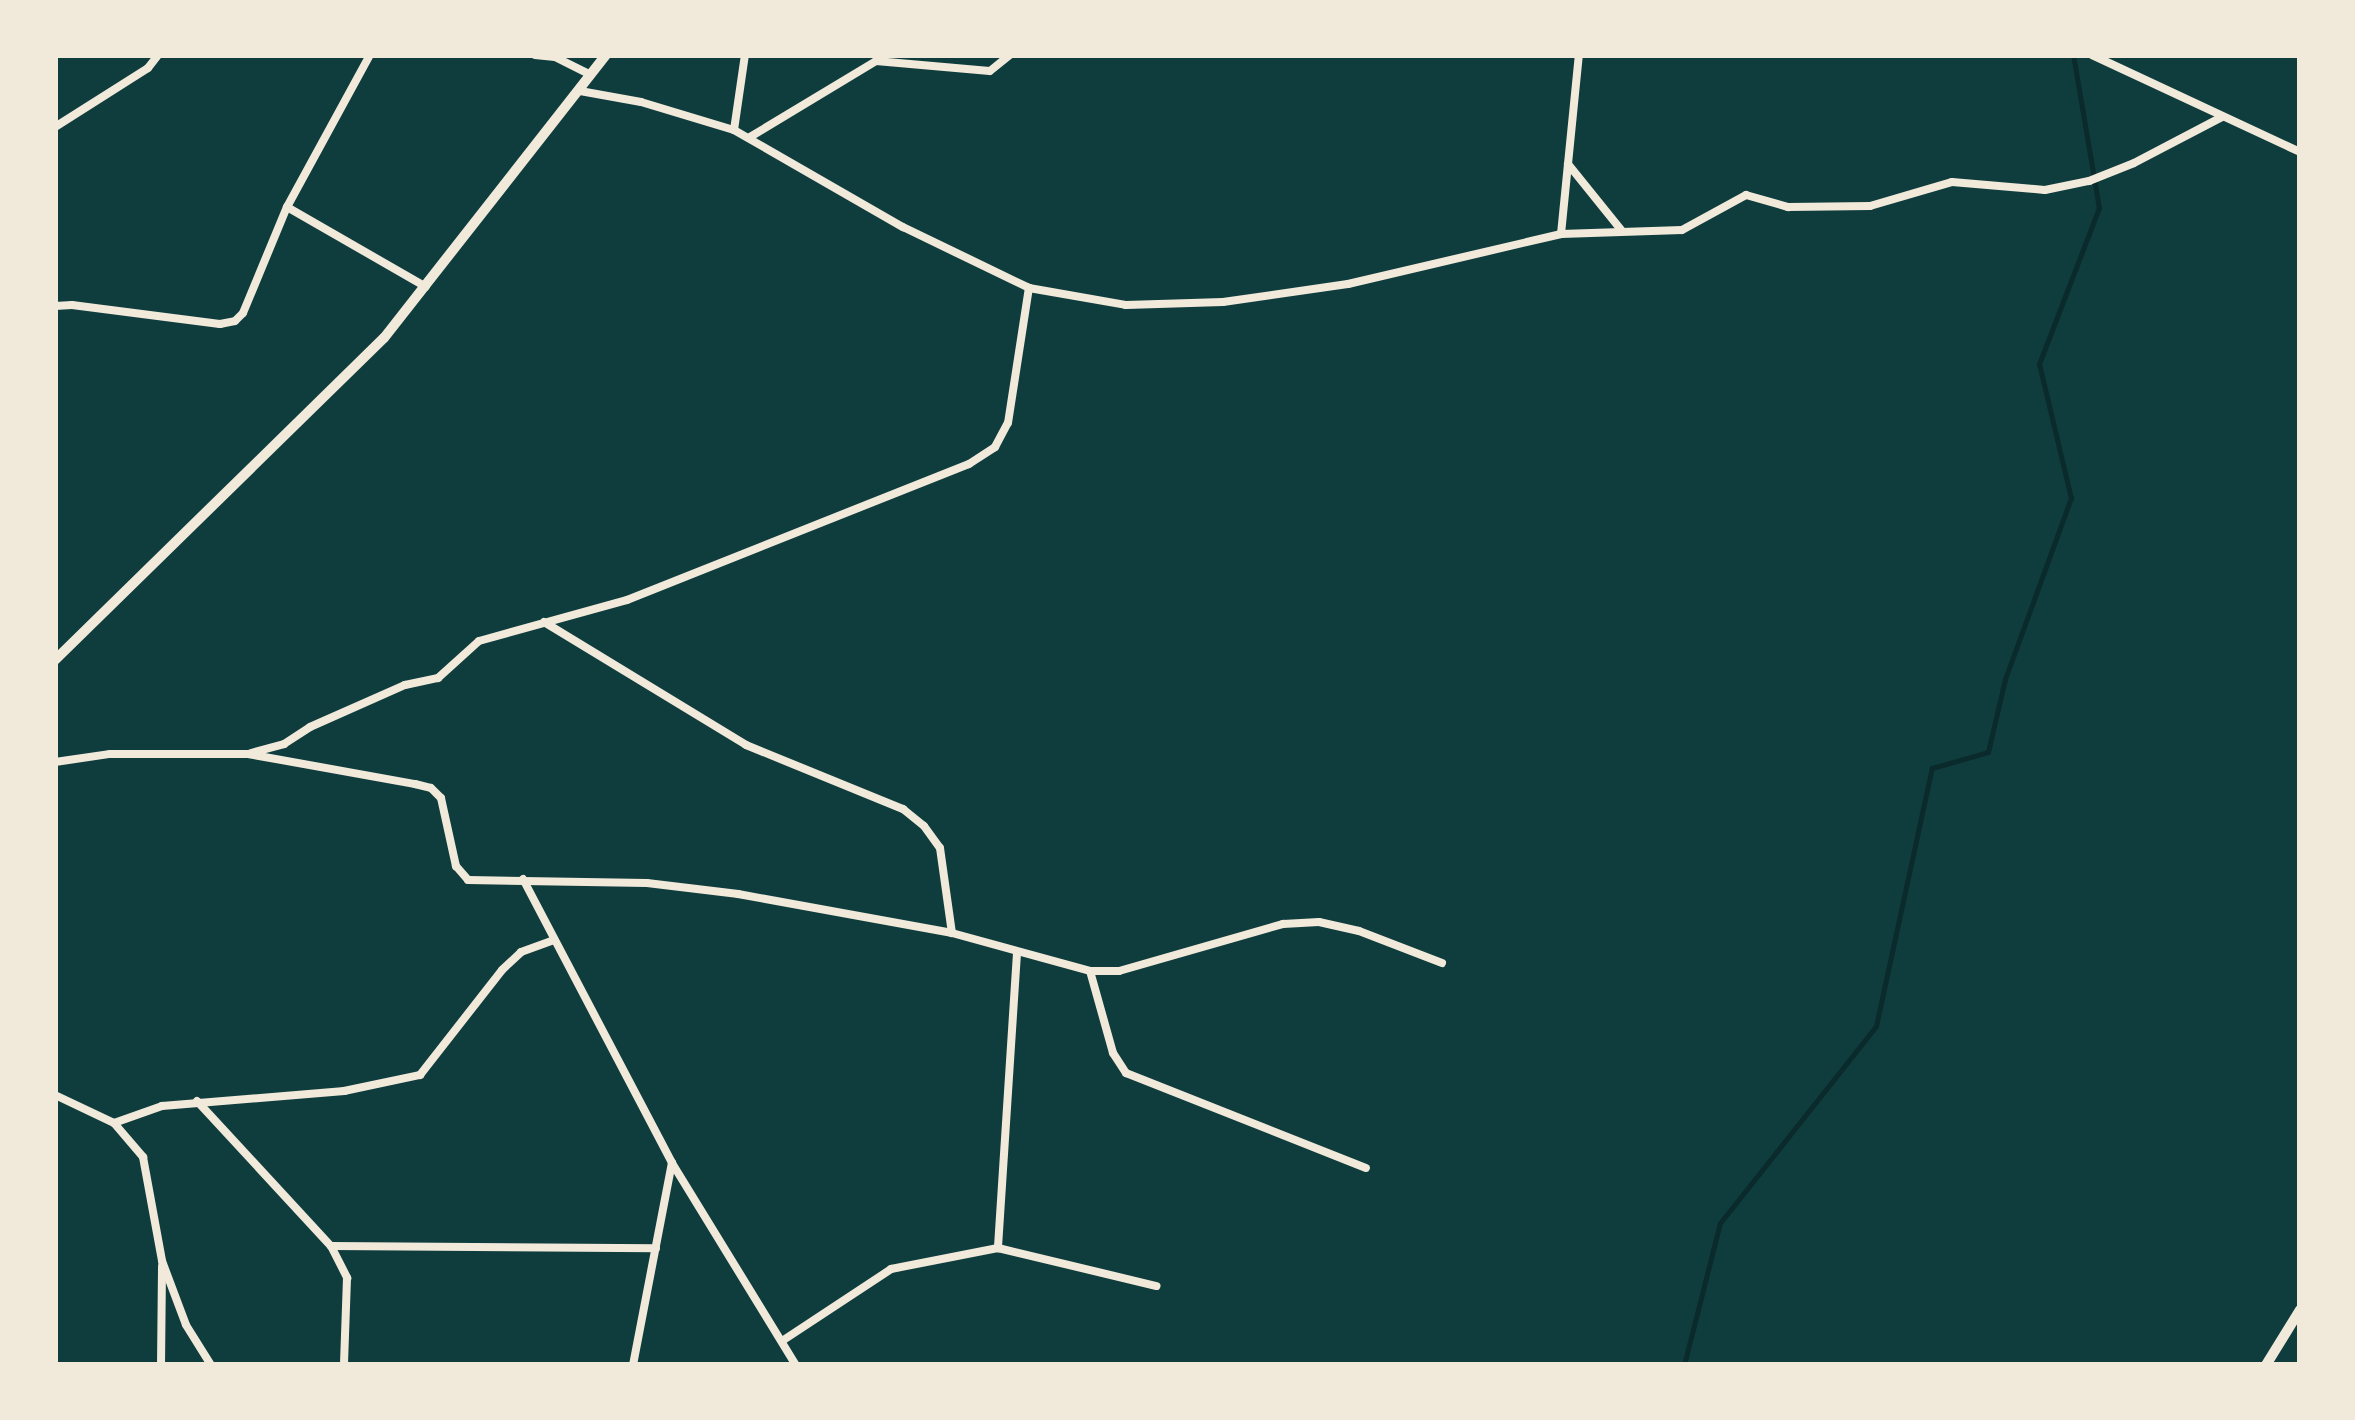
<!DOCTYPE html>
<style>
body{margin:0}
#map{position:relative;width:2355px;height:1420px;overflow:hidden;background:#0f3d3e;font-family:"Noto Sans",sans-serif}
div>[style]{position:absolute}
.stream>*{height:5px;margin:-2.5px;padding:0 2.5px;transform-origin:2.5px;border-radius:2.5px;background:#0a2a2b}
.minor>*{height:8px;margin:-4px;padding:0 4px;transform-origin:4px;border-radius:4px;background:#f1e9da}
.tertiary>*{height:10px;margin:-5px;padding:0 5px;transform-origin:5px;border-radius:5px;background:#f1e9da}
span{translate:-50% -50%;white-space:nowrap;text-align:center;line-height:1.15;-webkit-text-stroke:8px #f1e9da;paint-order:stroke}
.frame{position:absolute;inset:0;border:58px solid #f1e9da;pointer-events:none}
</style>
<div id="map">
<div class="stream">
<div style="left:1684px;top:1365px;width:146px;rotate:-75.8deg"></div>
<div style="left:1720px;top:1223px;width:251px;rotate:-51.6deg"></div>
<div style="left:1876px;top:1026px;width:264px;rotate:-77.8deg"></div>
<div style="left:1932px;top:768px;width:58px;rotate:-15.9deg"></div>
<div style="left:1988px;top:752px;width:75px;rotate:-76.9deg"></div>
<div style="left:2005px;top:679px;width:193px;rotate:-70deg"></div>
<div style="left:2071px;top:498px;width:138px;rotate:-103.4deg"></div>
<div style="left:2039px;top:364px;width:167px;rotate:-69deg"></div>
<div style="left:2099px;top:208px;width:155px;rotate:-99.6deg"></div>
</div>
<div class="minor">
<div style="left:535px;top:55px;width:20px;rotate:6deg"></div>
<div style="left:555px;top:57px;width:40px;rotate:26.6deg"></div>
<div style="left:2092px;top:55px;width:230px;rotate:25deg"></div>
<div style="left:580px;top:91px;width:62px;rotate:10.2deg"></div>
<div style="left:641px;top:102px;width:97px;rotate:16.8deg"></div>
<div style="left:734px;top:130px;width:195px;rotate:29.9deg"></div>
<div style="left:903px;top:227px;width:140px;rotate:25.8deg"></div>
<div style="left:1029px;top:288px;width:98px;rotate:9.9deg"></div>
<div style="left:1126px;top:305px;width:97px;rotate:-1.8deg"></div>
<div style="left:1223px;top:302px;width:126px;rotate:-8.2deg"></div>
<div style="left:1348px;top:284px;width:219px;rotate:-13.2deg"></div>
<div style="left:1561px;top:234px;width:121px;rotate:-1.9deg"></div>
<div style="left:1682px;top:230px;width:73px;rotate:-28.7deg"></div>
<div style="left:1746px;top:195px;width:44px;rotate:15.9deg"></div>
<div style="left:1788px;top:207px;width:82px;rotate:-0.7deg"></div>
<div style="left:1870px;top:206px;width:85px;rotate:-16.3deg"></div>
<div style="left:1952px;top:182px;width:93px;rotate:4.9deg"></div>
<div style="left:2045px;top:190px;width:45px;rotate:-11.6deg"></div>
<div style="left:2089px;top:181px;width:48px;rotate:-21.8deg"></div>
<div style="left:2134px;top:163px;width:99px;rotate:-27.6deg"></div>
<div style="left:55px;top:127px;width:110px;rotate:-32.4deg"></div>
<div style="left:148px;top:68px;width:16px;rotate:-52deg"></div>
<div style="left:734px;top:130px;width:76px;rotate:-81.7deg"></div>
<div style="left:750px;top:137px;width:147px;rotate:-31.1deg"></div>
<div style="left:876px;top:61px;width:114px;rotate:5deg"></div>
<div style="left:990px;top:71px;width:26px;rotate:-39deg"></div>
<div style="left:1568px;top:164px;width:86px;rotate:51.1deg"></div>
<div style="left:287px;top:207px;width:160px;rotate:29.9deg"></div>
<div style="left:1561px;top:234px;width:180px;rotate:-84.3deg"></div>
<div style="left:55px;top:306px;width:17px;rotate:-3deg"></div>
<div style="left:72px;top:305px;width:149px;rotate:7.3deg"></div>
<div style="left:220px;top:324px;width:15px;rotate:-11deg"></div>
<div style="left:235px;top:321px;width:11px;rotate:-45deg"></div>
<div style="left:243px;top:313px;width:115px;rotate:-67.5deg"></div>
<div style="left:287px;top:207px;width:173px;rotate:-61.4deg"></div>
<div style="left:544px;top:622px;width:237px;rotate:31.3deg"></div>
<div style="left:746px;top:745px;width:170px;rotate:22.2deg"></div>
<div style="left:903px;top:809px;width:27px;rotate:39deg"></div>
<div style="left:924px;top:826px;width:27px;rotate:54deg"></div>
<div style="left:940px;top:848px;width:86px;rotate:82deg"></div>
<div style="left:251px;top:753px;width:34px;rotate:-15deg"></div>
<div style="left:284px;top:744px;width:31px;rotate:-33deg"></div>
<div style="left:310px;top:727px;width:104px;rotate:-23.9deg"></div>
<div style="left:405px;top:685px;width:34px;rotate:-12deg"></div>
<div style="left:438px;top:678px;width:55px;rotate:-42.1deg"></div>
<div style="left:479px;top:641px;width:154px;rotate:-15.5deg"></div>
<div style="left:627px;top:600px;width:368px;rotate:-21.7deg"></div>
<div style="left:969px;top:464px;width:31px;rotate:-33deg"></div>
<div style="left:995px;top:447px;width:27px;rotate:-62deg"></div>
<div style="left:1008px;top:423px;width:137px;rotate:-81.2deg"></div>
<div style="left:55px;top:762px;width:56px;rotate:-8.3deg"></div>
<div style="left:110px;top:754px;width:138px"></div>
<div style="left:248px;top:754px;width:170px;rotate:10.2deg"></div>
<div style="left:415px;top:784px;width:16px;rotate:14deg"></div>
<div style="left:431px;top:788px;width:14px;rotate:45deg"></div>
<div style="left:441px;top:798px;width:70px;rotate:77.6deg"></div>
<div style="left:456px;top:866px;width:18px;rotate:49deg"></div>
<div style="left:468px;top:880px;width:179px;rotate:1deg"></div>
<div style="left:647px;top:883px;width:92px;rotate:6.9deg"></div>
<div style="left:738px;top:894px;width:218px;rotate:10.3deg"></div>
<div style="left:952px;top:933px;width:143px;rotate:15.4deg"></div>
<div style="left:1090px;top:971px;width:29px"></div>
<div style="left:1119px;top:971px;width:171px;rotate:-16deg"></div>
<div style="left:1283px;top:924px;width:36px;rotate:-3deg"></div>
<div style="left:1319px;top:922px;width:41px;rotate:12.7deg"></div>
<div style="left:1359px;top:931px;width:89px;rotate:21.1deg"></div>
<div style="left:523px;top:879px;width:321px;rotate:62.3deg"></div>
<div style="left:672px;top:1163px;width:237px;rotate:58.5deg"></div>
<div style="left:1017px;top:953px;width:296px;rotate:93.7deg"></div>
<div style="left:998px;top:1248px;width:163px;rotate:13.5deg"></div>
<div style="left:1090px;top:971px;width:85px;rotate:74.3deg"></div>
<div style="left:1113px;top:1053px;width:24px;rotate:57deg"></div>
<div style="left:1126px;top:1073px;width:258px;rotate:21.6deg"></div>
<div style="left:55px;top:1095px;width:65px;rotate:25.4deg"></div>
<div style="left:114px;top:1123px;width:45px;rotate:49.5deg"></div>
<div style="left:143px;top:1157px;width:106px;rotate:79.6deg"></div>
<div style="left:162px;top:1261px;width:68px;rotate:69.4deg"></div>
<div style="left:186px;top:1325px;width:47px;rotate:58deg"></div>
<div style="left:197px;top:1101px;width:197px;rotate:47.3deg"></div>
<div style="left:331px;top:1246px;width:36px;rotate:63deg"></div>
<div style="left:347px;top:1278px;width:87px;rotate:92deg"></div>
<div style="left:114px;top:1123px;width:51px;rotate:-19.5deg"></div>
<div style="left:162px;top:1106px;width:183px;rotate:-4.7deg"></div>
<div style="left:344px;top:1091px;width:78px;rotate:-11.9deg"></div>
<div style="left:420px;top:1075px;width:133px;rotate:-52deg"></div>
<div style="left:502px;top:970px;width:26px;rotate:-43deg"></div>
<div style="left:521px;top:952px;width:33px;rotate:-20deg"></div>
<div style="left:331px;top:1246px;width:325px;rotate:0.4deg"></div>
<div style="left:782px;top:1341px;width:131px;rotate:-33.4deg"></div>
<div style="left:891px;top:1269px;width:109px;rotate:-11.1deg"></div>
<div style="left:161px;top:1365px;width:99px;rotate:-89.4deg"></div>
<div style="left:633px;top:1365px;width:206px;rotate:-79.1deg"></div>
</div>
<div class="tertiary">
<div style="left:55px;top:660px;width:460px;rotate:-44.4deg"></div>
<div style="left:384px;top:338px;width:360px;rotate:-51.9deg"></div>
<div style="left:2266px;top:1365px;width:65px;rotate:-58.3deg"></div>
</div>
<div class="frame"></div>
</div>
